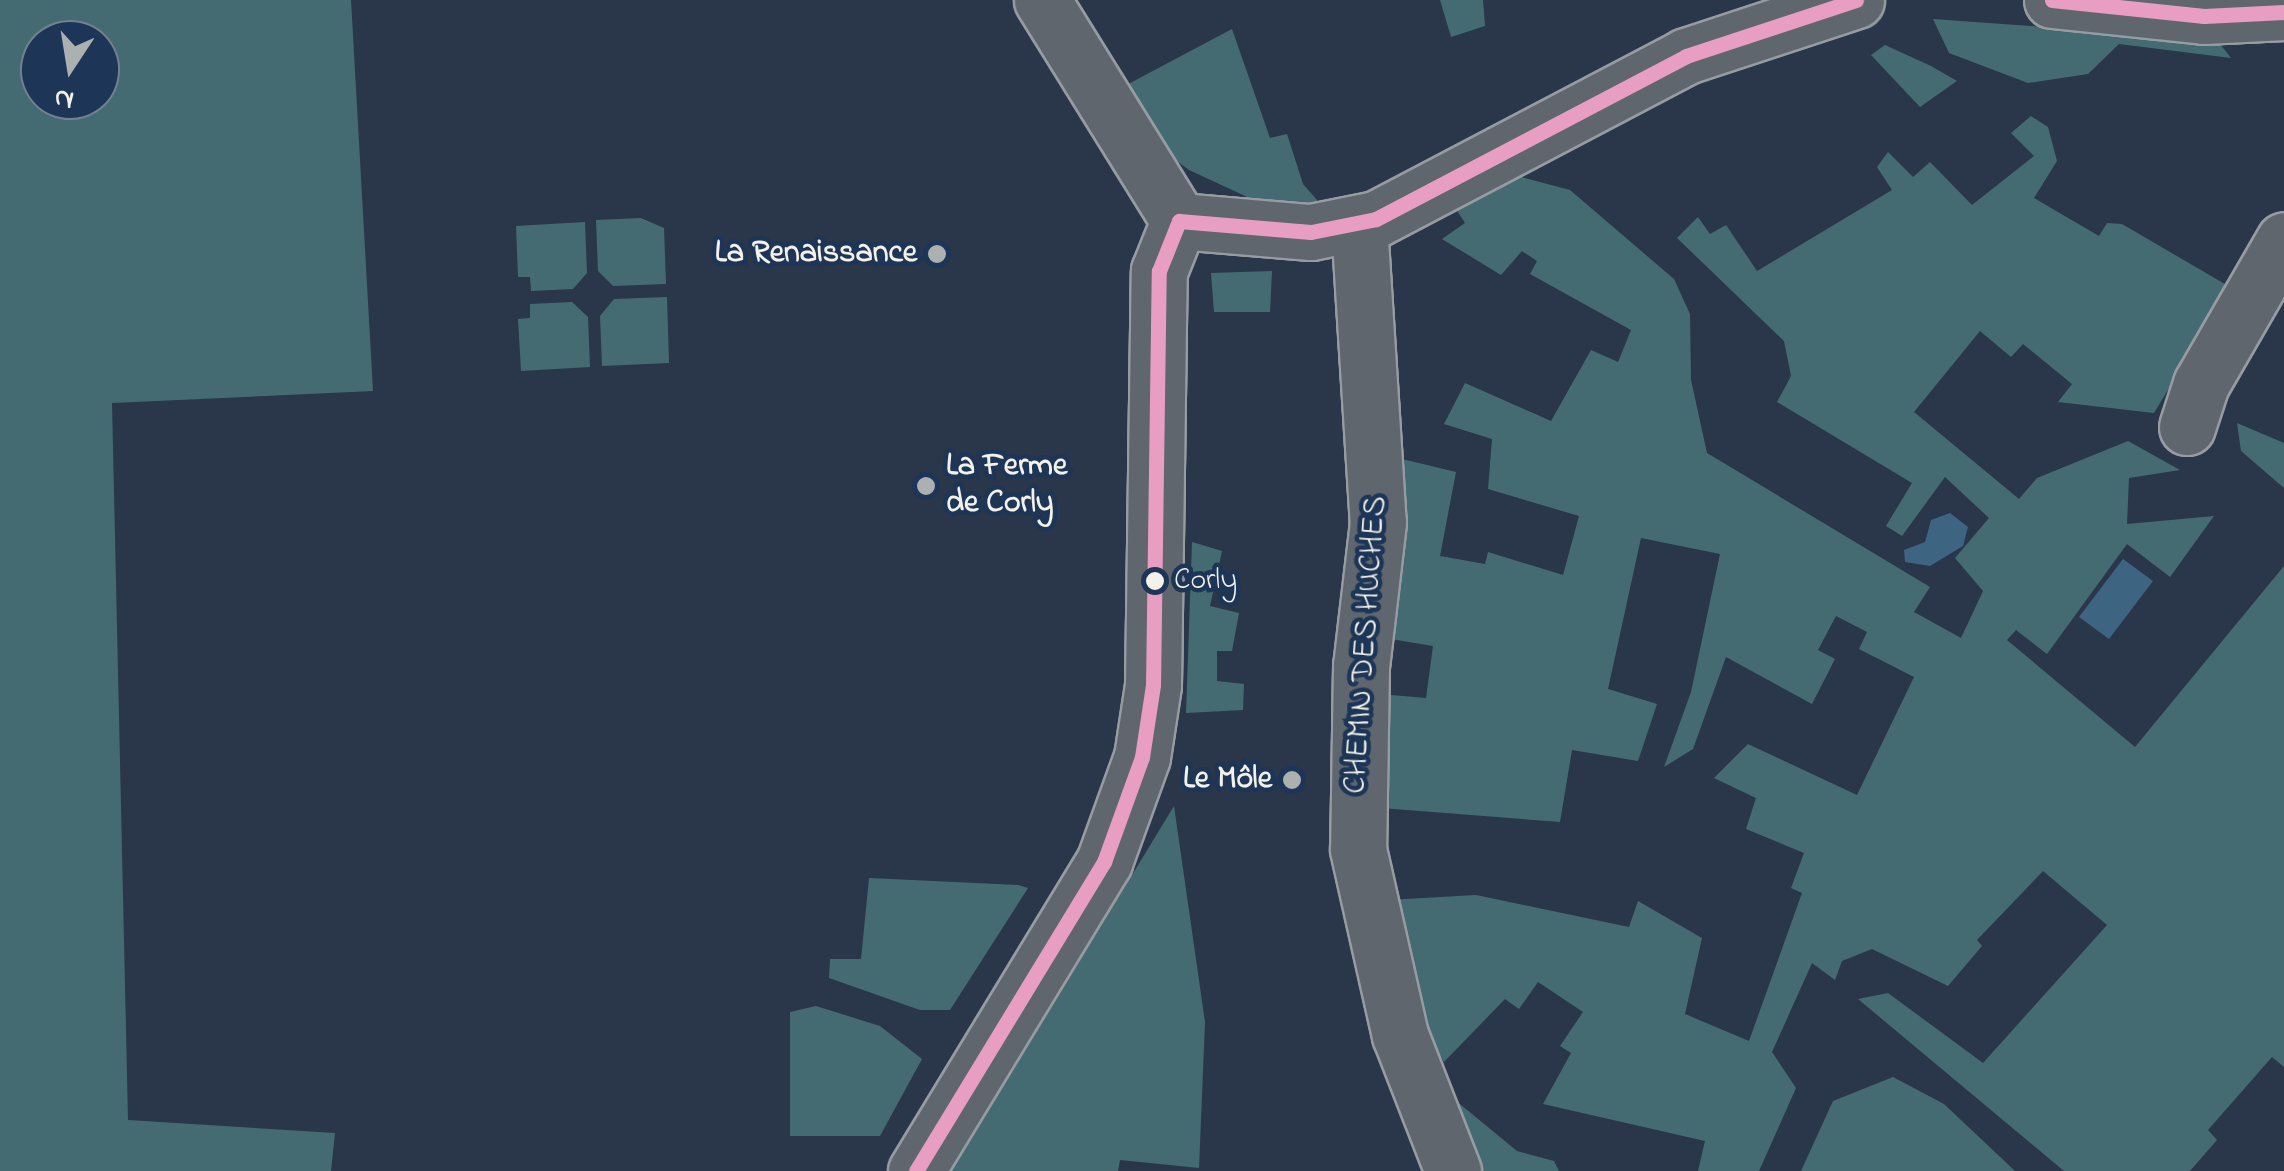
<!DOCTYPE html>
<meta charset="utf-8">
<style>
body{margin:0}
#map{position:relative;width:2284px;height:1171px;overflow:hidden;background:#2a374a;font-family:"Indie Flower",sans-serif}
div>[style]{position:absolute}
.green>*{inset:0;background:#456b72}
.water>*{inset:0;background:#3d6481}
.roads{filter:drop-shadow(2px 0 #979ca3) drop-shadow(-2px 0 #979ca3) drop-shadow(0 2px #979ca3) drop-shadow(0 -2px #979ca3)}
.minor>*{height:55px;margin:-27.5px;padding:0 27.5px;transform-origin:27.5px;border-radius:27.5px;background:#60666e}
.bus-1>*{height:15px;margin:-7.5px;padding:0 7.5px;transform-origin:7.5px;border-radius:7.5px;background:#e89ec2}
.dots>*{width:28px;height:28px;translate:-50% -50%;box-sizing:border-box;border:5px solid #1d3557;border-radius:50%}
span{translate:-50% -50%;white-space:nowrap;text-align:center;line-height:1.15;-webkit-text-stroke:9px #1d3557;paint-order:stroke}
.bus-label{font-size:30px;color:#f4f1e8}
.left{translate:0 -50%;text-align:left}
.poi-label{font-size:32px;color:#f4f1e8;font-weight:700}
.right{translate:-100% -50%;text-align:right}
.street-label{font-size:32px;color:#f4f1e8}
.north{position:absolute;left:20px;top:20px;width:100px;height:100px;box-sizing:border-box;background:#1d3557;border:2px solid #738091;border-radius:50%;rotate:192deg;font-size:28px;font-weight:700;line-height:40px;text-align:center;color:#f4f1e8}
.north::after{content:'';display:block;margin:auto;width:35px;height:45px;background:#adb0b1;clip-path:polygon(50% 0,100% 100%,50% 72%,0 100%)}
</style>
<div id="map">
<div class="green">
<div style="clip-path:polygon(evenodd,0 0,351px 0,373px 391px,112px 403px,128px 1120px,335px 1133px,331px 1171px,0 1171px,0 0,40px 40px,100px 40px,100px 100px,40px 100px,40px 40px)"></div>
<div style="clip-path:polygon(1440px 0,1483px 0,1485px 26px,1451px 37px)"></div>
<div style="clip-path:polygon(1933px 19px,2216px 39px,2231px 58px,2119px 44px,2088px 74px,2028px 83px,1949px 53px)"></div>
<div style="clip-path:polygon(1232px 29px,1270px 138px,1287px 134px,1303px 184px,1324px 208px,1256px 201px,1189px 170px,1157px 146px,1117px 90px)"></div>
<div style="clip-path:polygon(1885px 45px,1931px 66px,1957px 81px,1920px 107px,1871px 55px)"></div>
<div style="clip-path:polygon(2031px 116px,2048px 127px,2057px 161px,2034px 198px,2099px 236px,2107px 223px,2122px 224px,2230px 287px,2154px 413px,2058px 402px,2072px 384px,2023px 344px,2011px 357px,1980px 331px,1914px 412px,2019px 499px,2037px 478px,2128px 441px,2180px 470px,2129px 478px,2127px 524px,2214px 516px,2170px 577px,2127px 544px,2047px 654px,2016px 630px,2007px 640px,2135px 747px,2284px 566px,2284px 1067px,2272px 1057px,2208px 1130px,2217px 1140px,2190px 1171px,2064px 1171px,1858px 999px,1888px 993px,1983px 1063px,2107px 925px,2043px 871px,1977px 940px,1982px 946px,1948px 986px,1872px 949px,1842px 961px,1835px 980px,1812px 963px,1772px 1052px,1796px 1088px,1759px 1171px,1698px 1171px,1705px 1141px,1543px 1104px,1571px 1053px,1560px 1046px,1583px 1012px,1538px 982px,1519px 1009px,1505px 999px,1444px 1062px,1414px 1005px,1388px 900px,1476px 895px,1629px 927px,1638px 901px,1702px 938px,1685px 1014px,1749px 1041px,1802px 893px,1791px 888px,1804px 853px,1746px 829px,1756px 798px,1714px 778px,1748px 744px,1857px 795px,1914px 677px,1859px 649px,1867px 632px,1836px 616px,1818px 650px,1835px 659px,1812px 704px,1726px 657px,1693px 749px,1664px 767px,1691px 692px,1720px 554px,1641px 538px,1608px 689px,1657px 704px,1638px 761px,1572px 750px,1560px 822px,1381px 808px,1379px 694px,1426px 698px,1433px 646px,1385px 638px,1402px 459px,1456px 472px,1440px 556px,1485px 564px,1488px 552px,1563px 575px,1579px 516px,1488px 489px,1492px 439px,1444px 424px,1465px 383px,1551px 421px,1591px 350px,1618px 362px,1631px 330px,1530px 274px,1537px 261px,1522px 251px,1501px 275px,1442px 239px,1465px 223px,1456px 209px,1514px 175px,1570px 190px,1674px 279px,1690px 314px,1691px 380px,1707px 453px,1930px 587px,1914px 612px,1961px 638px,1983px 591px,1955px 558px,1989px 518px,1945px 477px,1902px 536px,1886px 526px,1912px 483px,1777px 402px,1791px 376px,1784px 341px,1677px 238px,1698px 217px,1710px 234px,1726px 225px,1757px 271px,1892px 190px,1877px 167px,1888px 152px,1913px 177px,1930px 162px,1972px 205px,2034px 156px,2011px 133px)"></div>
<div style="clip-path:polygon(641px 218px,664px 228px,666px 284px,613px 286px,598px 271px,596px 220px)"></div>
<div style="clip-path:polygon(585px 222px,587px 273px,573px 289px,531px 291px,530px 277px,518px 277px,516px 226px)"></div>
<div style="clip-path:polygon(1272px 271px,1270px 312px,1214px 312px,1211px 273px)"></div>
<div style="clip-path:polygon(667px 297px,669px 363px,602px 366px,600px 316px,614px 299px)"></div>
<div style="clip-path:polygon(572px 302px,588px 317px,590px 367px,521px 371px,518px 319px,530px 318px,530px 304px)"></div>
<div style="clip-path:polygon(2237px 423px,2284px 443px,2284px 488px,2241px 451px)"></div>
<div style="clip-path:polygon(1192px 542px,1222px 551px,1210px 606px,1239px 613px,1232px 651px,1217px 651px,1217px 681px,1244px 684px,1243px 710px,1186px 713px)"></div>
<div style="clip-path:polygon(1174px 806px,1205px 1022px,1199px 1168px,1120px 1160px,1118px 1171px,952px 1171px)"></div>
<div style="clip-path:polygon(869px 878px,1018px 885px,1028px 888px,950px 1010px,920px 1010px,829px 978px,830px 959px,861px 959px)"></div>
<div style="clip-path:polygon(816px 1006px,880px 1026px,922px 1059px,880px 1136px,790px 1136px,790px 1012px)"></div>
<div style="clip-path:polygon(1893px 1077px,1944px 1104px,2015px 1171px,1801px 1171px,1833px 1101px)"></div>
<div style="clip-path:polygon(1455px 1100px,1517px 1151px,1554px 1161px,1559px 1171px,1475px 1171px)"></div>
</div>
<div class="water">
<div style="clip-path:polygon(1950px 513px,1968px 527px,1963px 546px,1930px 566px,1905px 562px,1904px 550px,1925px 542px,1931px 520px)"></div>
<div style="clip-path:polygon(2123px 559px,2153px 581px,2109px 639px,2079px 617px)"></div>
</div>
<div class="roads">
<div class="minor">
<div style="left:1042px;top:0;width:260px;rotate:58.2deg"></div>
<div style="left:2052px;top:0;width:153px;rotate:6deg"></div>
<div style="left:2204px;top:16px;width:80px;rotate:-2.9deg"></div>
<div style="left:1179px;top:221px;width:132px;rotate:4.8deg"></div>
<div style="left:1311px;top:232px;width:66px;rotate:-11.3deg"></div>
<div style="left:1376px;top:219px;width:350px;rotate:-27.7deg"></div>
<div style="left:1686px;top:56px;width:179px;rotate:-18.2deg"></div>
<div style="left:1359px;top:224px;width:299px;rotate:86.4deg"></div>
<div style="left:1378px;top:522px;width:145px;rotate:96.7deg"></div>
<div style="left:1361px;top:666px;width:183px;rotate:90.9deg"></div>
<div style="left:1358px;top:849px;width:191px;rotate:77.3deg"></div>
<div style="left:1400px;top:1035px;width:146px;rotate:68.7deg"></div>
<div style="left:2187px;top:427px;width:45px;rotate:-72deg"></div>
<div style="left:2201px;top:384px;width:166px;rotate:-60deg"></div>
<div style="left:916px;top:1171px;width:362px;rotate:-58.7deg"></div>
<div style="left:1104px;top:862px;width:112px;rotate:-70.1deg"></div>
<div style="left:1142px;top:757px;width:73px;rotate:-81.3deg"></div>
<div style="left:1153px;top:685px;width:414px;rotate:-89.2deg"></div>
<div style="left:1159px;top:271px;width:54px;rotate:-68.2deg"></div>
</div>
</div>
<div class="bus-1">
<div style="left:2052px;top:0;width:153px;rotate:6deg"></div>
<div style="left:2204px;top:16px;width:80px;rotate:-2.9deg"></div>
<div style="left:1179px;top:221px;width:132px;rotate:4.8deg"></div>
<div style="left:1311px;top:232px;width:66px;rotate:-11.3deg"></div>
<div style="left:1376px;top:219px;width:350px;rotate:-27.7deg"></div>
<div style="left:1686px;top:56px;width:179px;rotate:-18.2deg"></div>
<div style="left:916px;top:1171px;width:362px;rotate:-58.7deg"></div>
<div style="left:1104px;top:862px;width:112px;rotate:-70.1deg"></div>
<div style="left:1142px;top:757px;width:73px;rotate:-81.3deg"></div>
<div style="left:1153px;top:685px;width:414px;rotate:-89.2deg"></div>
<div style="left:1159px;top:271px;width:54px;rotate:-68.2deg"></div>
</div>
<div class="dots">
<div style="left:937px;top:254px;background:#adb0b1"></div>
<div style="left:926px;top:486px;background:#adb0b1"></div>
<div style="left:1155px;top:581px;background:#f4f1e8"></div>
<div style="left:1292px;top:780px;background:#adb0b1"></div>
</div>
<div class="bus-label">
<span class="left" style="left:1174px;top:581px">Corly</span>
</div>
<div class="poi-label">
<span class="right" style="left:917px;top:254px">La Renaissance</span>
<span class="left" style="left:946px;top:486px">La Ferme<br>de Corly</span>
<span class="right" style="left:1272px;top:780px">Le Môle</span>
</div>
<div class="street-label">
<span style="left:1367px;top:645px;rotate:-86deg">CHEMIN DES HUCHES</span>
</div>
<div class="north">N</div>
</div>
